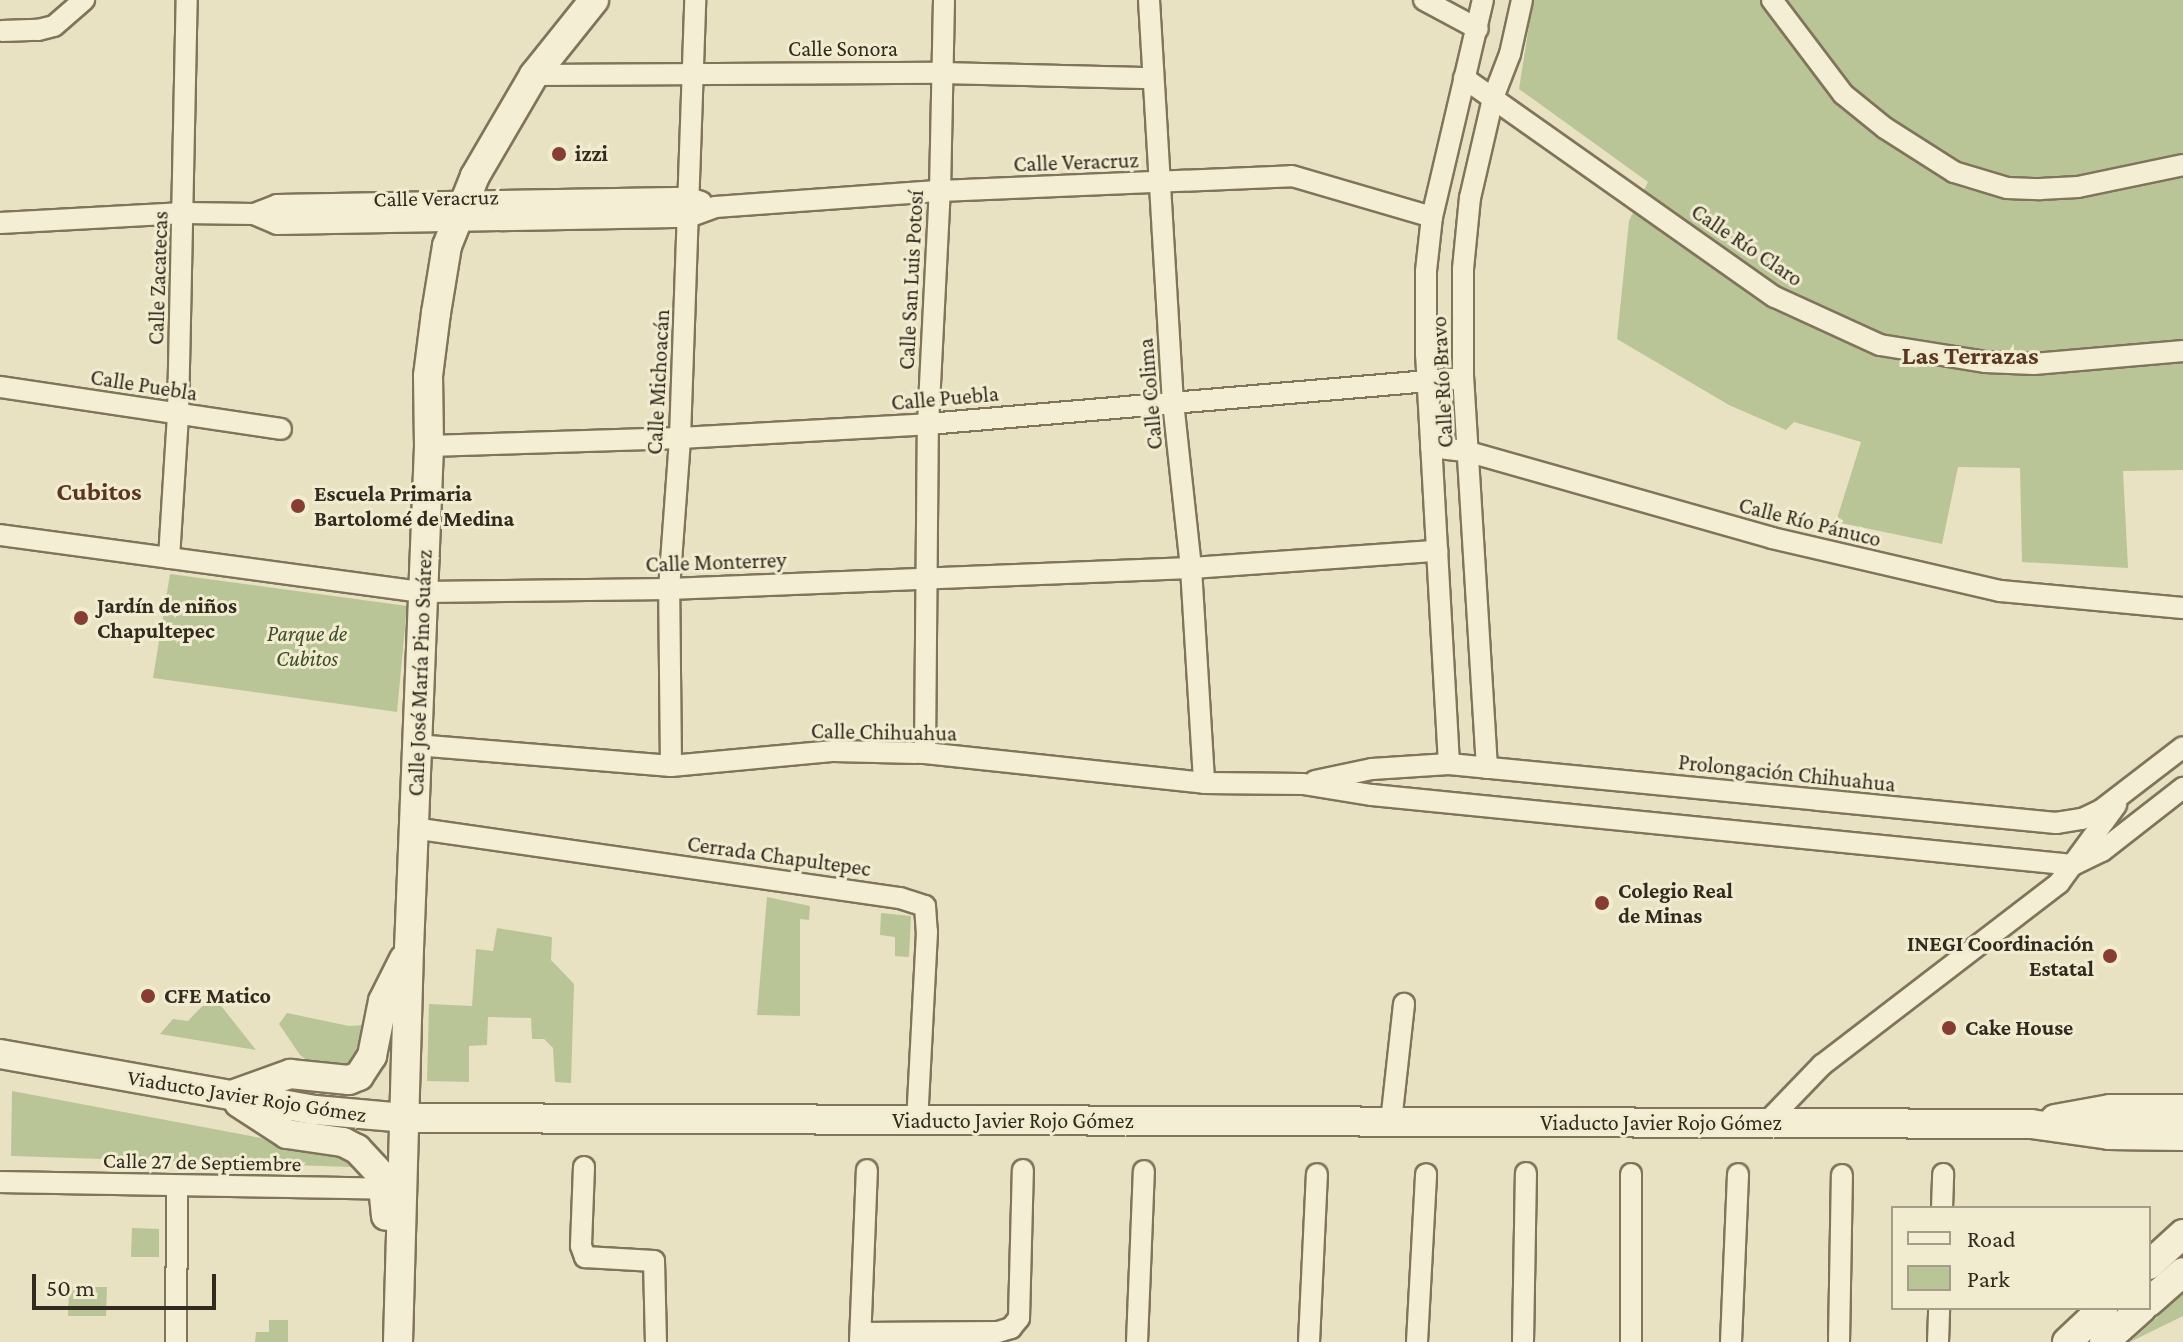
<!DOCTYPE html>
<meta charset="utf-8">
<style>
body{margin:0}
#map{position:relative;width:2183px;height:1342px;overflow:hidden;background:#e8e2c2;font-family:"Crimson Pro",serif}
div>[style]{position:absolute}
.green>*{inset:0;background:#b9c597}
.roads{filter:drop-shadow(2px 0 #80745b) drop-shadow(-2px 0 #80745b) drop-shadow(0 2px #80745b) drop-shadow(0 -2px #80745b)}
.street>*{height:20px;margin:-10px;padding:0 10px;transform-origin:10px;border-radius:10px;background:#f4efd4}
.secondary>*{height:28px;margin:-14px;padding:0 14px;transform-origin:14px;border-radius:14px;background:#f4efd4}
.dots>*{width:22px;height:22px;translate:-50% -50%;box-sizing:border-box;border:4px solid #f1ecd0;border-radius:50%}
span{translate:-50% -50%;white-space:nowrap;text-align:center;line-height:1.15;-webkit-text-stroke:6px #f1ecd0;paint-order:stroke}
.street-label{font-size:22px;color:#312a1e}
.poi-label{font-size:22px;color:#312a1e;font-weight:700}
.left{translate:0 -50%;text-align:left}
.right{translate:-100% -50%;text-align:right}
.park-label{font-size:22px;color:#3d4c26;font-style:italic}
.quarter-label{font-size:26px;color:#593522;font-weight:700}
.legend{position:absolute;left:1891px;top:1206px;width:260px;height:104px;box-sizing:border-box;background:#f1ecd0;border:2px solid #a49e89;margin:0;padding:10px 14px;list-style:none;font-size:24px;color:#312a1e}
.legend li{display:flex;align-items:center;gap:16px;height:40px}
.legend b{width:40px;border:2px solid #a49e89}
.scale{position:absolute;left:32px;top:1274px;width:184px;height:36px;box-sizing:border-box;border:4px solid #312a1e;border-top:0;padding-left:10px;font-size:24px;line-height:28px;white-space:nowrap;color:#312a1e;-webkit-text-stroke:6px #f1ecd0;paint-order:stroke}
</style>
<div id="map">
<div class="green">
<div style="clip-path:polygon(1533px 0,2183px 0,2183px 470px,2123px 471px,2128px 568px,2022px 562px,2020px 468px,1958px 467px,1942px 544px,1836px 522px,1861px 442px,1794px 422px,1786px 430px,1729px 405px,1617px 339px,1629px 221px,1648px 182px,1519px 89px)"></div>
<div style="clip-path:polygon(170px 574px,407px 606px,397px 712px,153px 678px)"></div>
<div style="clip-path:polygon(767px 897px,810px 906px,809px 920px,800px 919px,800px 1016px,757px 1015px)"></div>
<div style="clip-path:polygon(881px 913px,911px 916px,909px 957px,895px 956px,895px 937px,880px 935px)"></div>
<div style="clip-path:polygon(497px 928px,552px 937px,551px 960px,574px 984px,571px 1083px,555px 1082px,553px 1048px,544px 1039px,532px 1039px,531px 1018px,488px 1017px,487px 1045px,469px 1046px,469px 1082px,427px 1081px,429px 1004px,472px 1006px,476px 949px,493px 951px)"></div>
<div style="clip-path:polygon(210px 998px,218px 1002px,256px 1050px,160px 1034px,173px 1019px,188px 1021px)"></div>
<div style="clip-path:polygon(287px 1013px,349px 1026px,365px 1025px,349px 1069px,316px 1067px,300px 1055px,279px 1024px)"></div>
<div style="clip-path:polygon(12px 1091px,261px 1138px,282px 1148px,340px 1157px,352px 1167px,11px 1156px)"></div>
<div style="clip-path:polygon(132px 1228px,159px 1229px,159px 1257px,131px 1257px)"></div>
<div style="clip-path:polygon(69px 1287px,107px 1287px,106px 1316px,68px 1316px)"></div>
<div style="clip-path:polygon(2183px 1294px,2183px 1316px,2130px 1342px)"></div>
<div style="clip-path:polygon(269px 1320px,288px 1320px,288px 1342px,255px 1342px,256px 1332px,269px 1332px)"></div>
</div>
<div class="roads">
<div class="street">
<div style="left:1149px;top:0;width:403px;rotate:86.6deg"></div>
<div style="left:1173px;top:402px;width:167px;rotate:83.8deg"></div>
<div style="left:1191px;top:568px;width:215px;rotate:86.5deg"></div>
<div style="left:1424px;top:0;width:61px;rotate:28.2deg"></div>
<div style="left:1772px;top:0;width:118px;rotate:52.9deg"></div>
<div style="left:1843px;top:94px;width:54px;rotate:39deg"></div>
<div style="left:1885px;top:128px;width:82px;rotate:32.5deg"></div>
<div style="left:1954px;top:172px;width:55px;rotate:16.8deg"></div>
<div style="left:2007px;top:188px;width:33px;rotate:2deg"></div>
<div style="left:2040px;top:189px;width:38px;rotate:-3deg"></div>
<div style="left:2078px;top:187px;width:107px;rotate:-11.8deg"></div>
<div style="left:2px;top:31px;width:36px;rotate:-2deg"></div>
<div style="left:38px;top:30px;width:16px;rotate:-14deg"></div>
<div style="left:54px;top:26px;width:40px;rotate:-41deg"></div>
<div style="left:534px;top:75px;width:407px;rotate:-0.3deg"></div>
<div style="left:941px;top:73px;width:212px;rotate:1.4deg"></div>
<div style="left:1464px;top:78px;width:380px;rotate:35.2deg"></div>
<div style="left:1775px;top:297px;width:115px;rotate:24.6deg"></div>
<div style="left:1880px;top:345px;width:106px;rotate:9.2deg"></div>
<div style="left:1985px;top:362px;width:49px;rotate:2.3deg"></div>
<div style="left:2034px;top:364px;width:150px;rotate:-5deg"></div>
<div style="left:254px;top:214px;width:25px;rotate:23deg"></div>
<div style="left:277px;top:224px;width:411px;rotate:-1deg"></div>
<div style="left:688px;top:217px;width:29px;rotate:-20deg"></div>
<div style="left:715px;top:207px;width:226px;rotate:-4.1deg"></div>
<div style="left:940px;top:191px;width:352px;rotate:-2.4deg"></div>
<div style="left:1292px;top:176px;width:146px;rotate:16.3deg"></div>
<div style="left:0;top:223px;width:184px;rotate:-3.1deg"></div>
<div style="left:184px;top:213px;width:70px;rotate:0.8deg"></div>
<div style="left:254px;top:214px;width:25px;rotate:-21deg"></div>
<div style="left:277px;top:205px;width:412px;rotate:-1deg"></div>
<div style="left:689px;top:198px;width:13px;rotate:18deg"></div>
<div style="left:0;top:387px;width:284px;rotate:8.5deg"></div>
<div style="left:429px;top:446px;width:251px;rotate:-1.8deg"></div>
<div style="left:680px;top:438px;width:248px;rotate:-3.2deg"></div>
<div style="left:928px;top:424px;width:537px;rotate:-4.91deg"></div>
<div style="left:1431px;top:447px;width:38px;rotate:7deg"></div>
<div style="left:1469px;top:452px;width:315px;rotate:15.8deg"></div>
<div style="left:1772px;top:538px;width:234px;rotate:13.1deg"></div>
<div style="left:2000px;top:591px;width:184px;rotate:5.3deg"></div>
<div style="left:0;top:535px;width:427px;rotate:7.7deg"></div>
<div style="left:423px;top:592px;width:246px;rotate:-0.7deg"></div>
<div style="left:669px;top:589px;width:522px;rotate:-2.3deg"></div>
<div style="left:1191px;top:568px;width:247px;rotate:-4deg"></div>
<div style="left:169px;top:558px;width:144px;rotate:-86.4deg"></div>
<div style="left:178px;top:414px;width:414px;rotate:-88.8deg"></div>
<div style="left:416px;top:745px;width:256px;rotate:4.7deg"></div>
<div style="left:671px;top:766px;width:164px;rotate:-5.3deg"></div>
<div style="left:834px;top:751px;width:91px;rotate:1.3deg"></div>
<div style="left:925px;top:753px;width:281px;rotate:6.1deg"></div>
<div style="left:1204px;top:783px;width:99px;rotate:0.6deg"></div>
<div style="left:1303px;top:784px;width:70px;rotate:9.1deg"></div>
<div style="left:1372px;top:795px;width:704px;rotate:5.7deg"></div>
<div style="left:2073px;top:865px;width:32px;rotate:-26deg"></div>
<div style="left:2102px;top:851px;width:103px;rotate:-37.9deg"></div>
<div style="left:925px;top:753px;width:329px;rotate:-89.5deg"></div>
<div style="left:928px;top:424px;width:233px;rotate:-87.1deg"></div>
<div style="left:940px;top:191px;width:191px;rotate:-88.8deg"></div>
<div style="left:1449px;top:764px;width:411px;rotate:-93.2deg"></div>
<div style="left:1426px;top:354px;width:83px;rotate:-90deg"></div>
<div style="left:1426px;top:271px;width:54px;rotate:-83.7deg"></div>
<div style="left:1432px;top:217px;width:223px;rotate:-76.8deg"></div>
<div style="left:671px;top:766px;width:177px;rotate:-90.6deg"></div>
<div style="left:669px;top:589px;width:151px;rotate:-85.8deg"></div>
<div style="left:680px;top:438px;width:438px;rotate:-88deg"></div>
<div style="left:1487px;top:768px;width:391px;rotate:-93.5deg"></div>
<div style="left:1463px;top:378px;width:109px;rotate:-90deg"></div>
<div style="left:1463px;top:269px;width:71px;rotate:-84.4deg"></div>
<div style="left:1470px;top:198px;width:103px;rotate:-77deg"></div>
<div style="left:1493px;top:98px;width:47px;rotate:-68.9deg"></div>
<div style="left:1510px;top:54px;width:55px;rotate:-77.5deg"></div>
<div style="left:1315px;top:781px;width:58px;rotate:-11.9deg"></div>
<div style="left:1372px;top:769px;width:77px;rotate:-3.7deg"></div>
<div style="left:1449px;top:764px;width:610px;rotate:5.55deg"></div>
<div style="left:2056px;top:823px;width:26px;rotate:-9deg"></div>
<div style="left:2082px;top:819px;width:21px;rotate:-25deg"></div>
<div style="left:2101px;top:810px;width:103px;rotate:-37.5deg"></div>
<div style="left:413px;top:828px;width:492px;rotate:8.2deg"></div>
<div style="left:900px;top:898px;width:26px;rotate:18deg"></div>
<div style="left:925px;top:906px;width:26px;rotate:86deg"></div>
<div style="left:927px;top:932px;width:188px;rotate:93deg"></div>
<div style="left:1391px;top:1122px;width:119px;rotate:-83.7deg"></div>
<div style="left:1766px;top:1123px;width:81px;rotate:-46deg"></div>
<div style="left:1822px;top:1065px;width:299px;rotate:-37.5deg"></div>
<div style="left:2059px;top:883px;width:97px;rotate:-53.8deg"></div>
<div style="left:584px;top:1167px;width:79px;rotate:92.2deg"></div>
<div style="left:581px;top:1246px;width:12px;rotate:70deg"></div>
<div style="left:585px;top:1257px;width:69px;rotate:3.3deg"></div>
<div style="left:654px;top:1261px;width:81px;rotate:88.6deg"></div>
<div style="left:1631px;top:1174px;width:168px;rotate:90deg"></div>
<div style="left:0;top:1182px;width:394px;rotate:1deg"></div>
<div style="left:1942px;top:1208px;width:34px;rotate:-88deg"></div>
<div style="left:861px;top:1333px;width:137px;rotate:-0.4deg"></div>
<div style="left:998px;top:1332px;width:14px;rotate:-17deg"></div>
<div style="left:1011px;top:1328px;width:13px;rotate:-51deg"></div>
<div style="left:1019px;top:1318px;width:148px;rotate:-88.5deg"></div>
<div style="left:176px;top:1342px;width:156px;rotate:-89.6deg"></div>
<div style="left:860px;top:1342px;width:172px;rotate:-87.7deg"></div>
<div style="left:1137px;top:1342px;width:171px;rotate:-87.7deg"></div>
<div style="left:1309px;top:1342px;width:168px;rotate:-87.3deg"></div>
<div style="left:1417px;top:1342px;width:168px;rotate:-86.9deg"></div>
<div style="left:1523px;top:1342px;width:169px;rotate:-89deg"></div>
<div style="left:1731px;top:1342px;width:168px;rotate:-87.6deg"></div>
<div style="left:1839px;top:1342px;width:167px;rotate:-89deg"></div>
<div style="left:1938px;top:1342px;width:34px;rotate:-88deg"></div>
</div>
<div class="secondary">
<div style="left:0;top:1054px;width:320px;rotate:10.1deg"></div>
<div style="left:315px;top:1110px;width:89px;rotate:5.1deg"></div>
<div style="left:404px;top:1118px;width:1627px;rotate:0.21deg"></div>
<div style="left:2031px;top:1124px;width:79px;rotate:8deg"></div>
<div style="left:2109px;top:1135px;width:74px;rotate:0.8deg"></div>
<div style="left:232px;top:1095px;width:62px;rotate:-19.9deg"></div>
<div style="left:290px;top:1074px;width:59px;rotate:5.8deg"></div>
<div style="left:349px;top:1080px;width:11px;rotate:-22deg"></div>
<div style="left:359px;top:1076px;width:24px;rotate:-57deg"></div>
<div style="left:372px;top:1056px;width:56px;rotate:-78.7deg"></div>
<div style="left:383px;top:1001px;width:47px;rotate:-63.4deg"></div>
<div style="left:239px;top:1103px;width:57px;rotate:32.9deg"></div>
<div style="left:287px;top:1134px;width:57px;rotate:8.1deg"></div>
<div style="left:343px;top:1142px;width:16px;rotate:27deg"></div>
<div style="left:357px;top:1149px;width:37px;rotate:47deg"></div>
<div style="left:382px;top:1176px;width:40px;rotate:84.3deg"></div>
<div style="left:2055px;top:1119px;width:56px;rotate:-10.3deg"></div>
<div style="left:2110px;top:1109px;width:73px"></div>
<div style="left:2149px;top:1265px;width:46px;rotate:-42.4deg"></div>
<div style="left:2149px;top:1302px;width:45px;rotate:-41.4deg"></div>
<div style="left:398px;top:1342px;width:393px;rotate:-88.4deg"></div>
<div style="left:409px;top:949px;width:503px;rotate:-87.72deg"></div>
<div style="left:429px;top:446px;width:70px;rotate:-90.8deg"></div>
<div style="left:428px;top:376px;width:64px;rotate:-82.8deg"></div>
<div style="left:436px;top:313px;width:68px;rotate:-80.7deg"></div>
<div style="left:447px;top:246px;width:75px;rotate:-68.2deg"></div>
<div style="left:475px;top:176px;width:117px;rotate:-59.7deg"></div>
<div style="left:534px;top:75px;width:96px;rotate:-51.3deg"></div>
<div style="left:2067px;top:1342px;width:50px;rotate:-43.4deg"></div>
<div style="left:2104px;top:1342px;width:51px;rotate:-41.8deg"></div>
</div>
</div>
<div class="dots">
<div style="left:559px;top:154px;background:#883d32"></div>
<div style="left:298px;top:506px;background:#883d32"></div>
<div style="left:81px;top:618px;background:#883d32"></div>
<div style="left:1602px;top:903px;background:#883d32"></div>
<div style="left:2110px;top:956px;background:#883d32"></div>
<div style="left:148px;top:996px;background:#883d32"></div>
<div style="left:1949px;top:1028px;background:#883d32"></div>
</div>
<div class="street-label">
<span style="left:843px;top:49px">Calle Sonora</span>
<span style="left:1076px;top:162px;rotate:-2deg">Calle Veracruz</span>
<span style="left:436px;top:198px;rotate:-1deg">Calle Veracruz</span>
<span style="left:1747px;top:245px;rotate:34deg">Calle Río Claro</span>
<span style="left:158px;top:278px;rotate:-88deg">Calle Zacatecas</span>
<span style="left:911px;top:280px;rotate:-87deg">Calle San Luis Potosí</span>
<span style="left:658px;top:382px;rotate:-87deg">Calle Michoacán</span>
<span style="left:1442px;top:382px;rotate:-93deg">Calle Río Bravo</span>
<span style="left:144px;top:385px;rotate:9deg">Calle Puebla</span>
<span style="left:1150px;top:394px;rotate:-95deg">Calle Colima</span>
<span style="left:945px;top:398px;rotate:-5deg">Calle Puebla</span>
<span style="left:1810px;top:522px;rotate:14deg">Calle Río Pánuco</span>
<span style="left:716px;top:562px;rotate:-2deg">Calle Monterrey</span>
<span style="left:420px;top:673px;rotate:-88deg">Calle José María Pino Suárez</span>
<span style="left:884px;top:732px;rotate:1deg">Calle Chihuahua</span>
<span style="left:1787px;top:773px;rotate:6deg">Prolongación Chihuahua</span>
<span style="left:779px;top:856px;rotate:8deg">Cerrada Chapultepec</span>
<span style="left:247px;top:1096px;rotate:9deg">Viaducto Javier Rojo Gómez</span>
<span style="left:1013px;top:1121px">Viaducto Javier Rojo Gómez</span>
<span style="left:1661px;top:1123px">Viaducto Javier Rojo Gómez</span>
<span style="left:202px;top:1162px;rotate:1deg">Calle 27 de Septiembre</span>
</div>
<div class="poi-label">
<span class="left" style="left:575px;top:154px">izzi</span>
<span class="left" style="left:314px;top:506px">Escuela Primaria<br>Bartolomé de Medina</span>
<span class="left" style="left:97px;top:618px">Jardín de niños<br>Chapultepec</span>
<span class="left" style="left:1618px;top:903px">Colegio Real<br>de Minas</span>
<span class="right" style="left:2094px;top:956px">INEGI Coordinación<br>Estatal</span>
<span class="left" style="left:164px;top:996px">CFE Matico</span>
<span class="left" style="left:1965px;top:1028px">Cake House</span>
</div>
<div class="park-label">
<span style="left:307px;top:646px">Parque de<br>Cubitos</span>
</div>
<div class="quarter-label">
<span style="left:1970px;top:356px">Las Terrazas</span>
<span style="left:99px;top:492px">Cubitos</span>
</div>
<ul class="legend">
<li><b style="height:10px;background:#f4efd4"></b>Road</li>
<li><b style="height:22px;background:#b9c597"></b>Park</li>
</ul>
<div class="scale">50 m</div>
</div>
